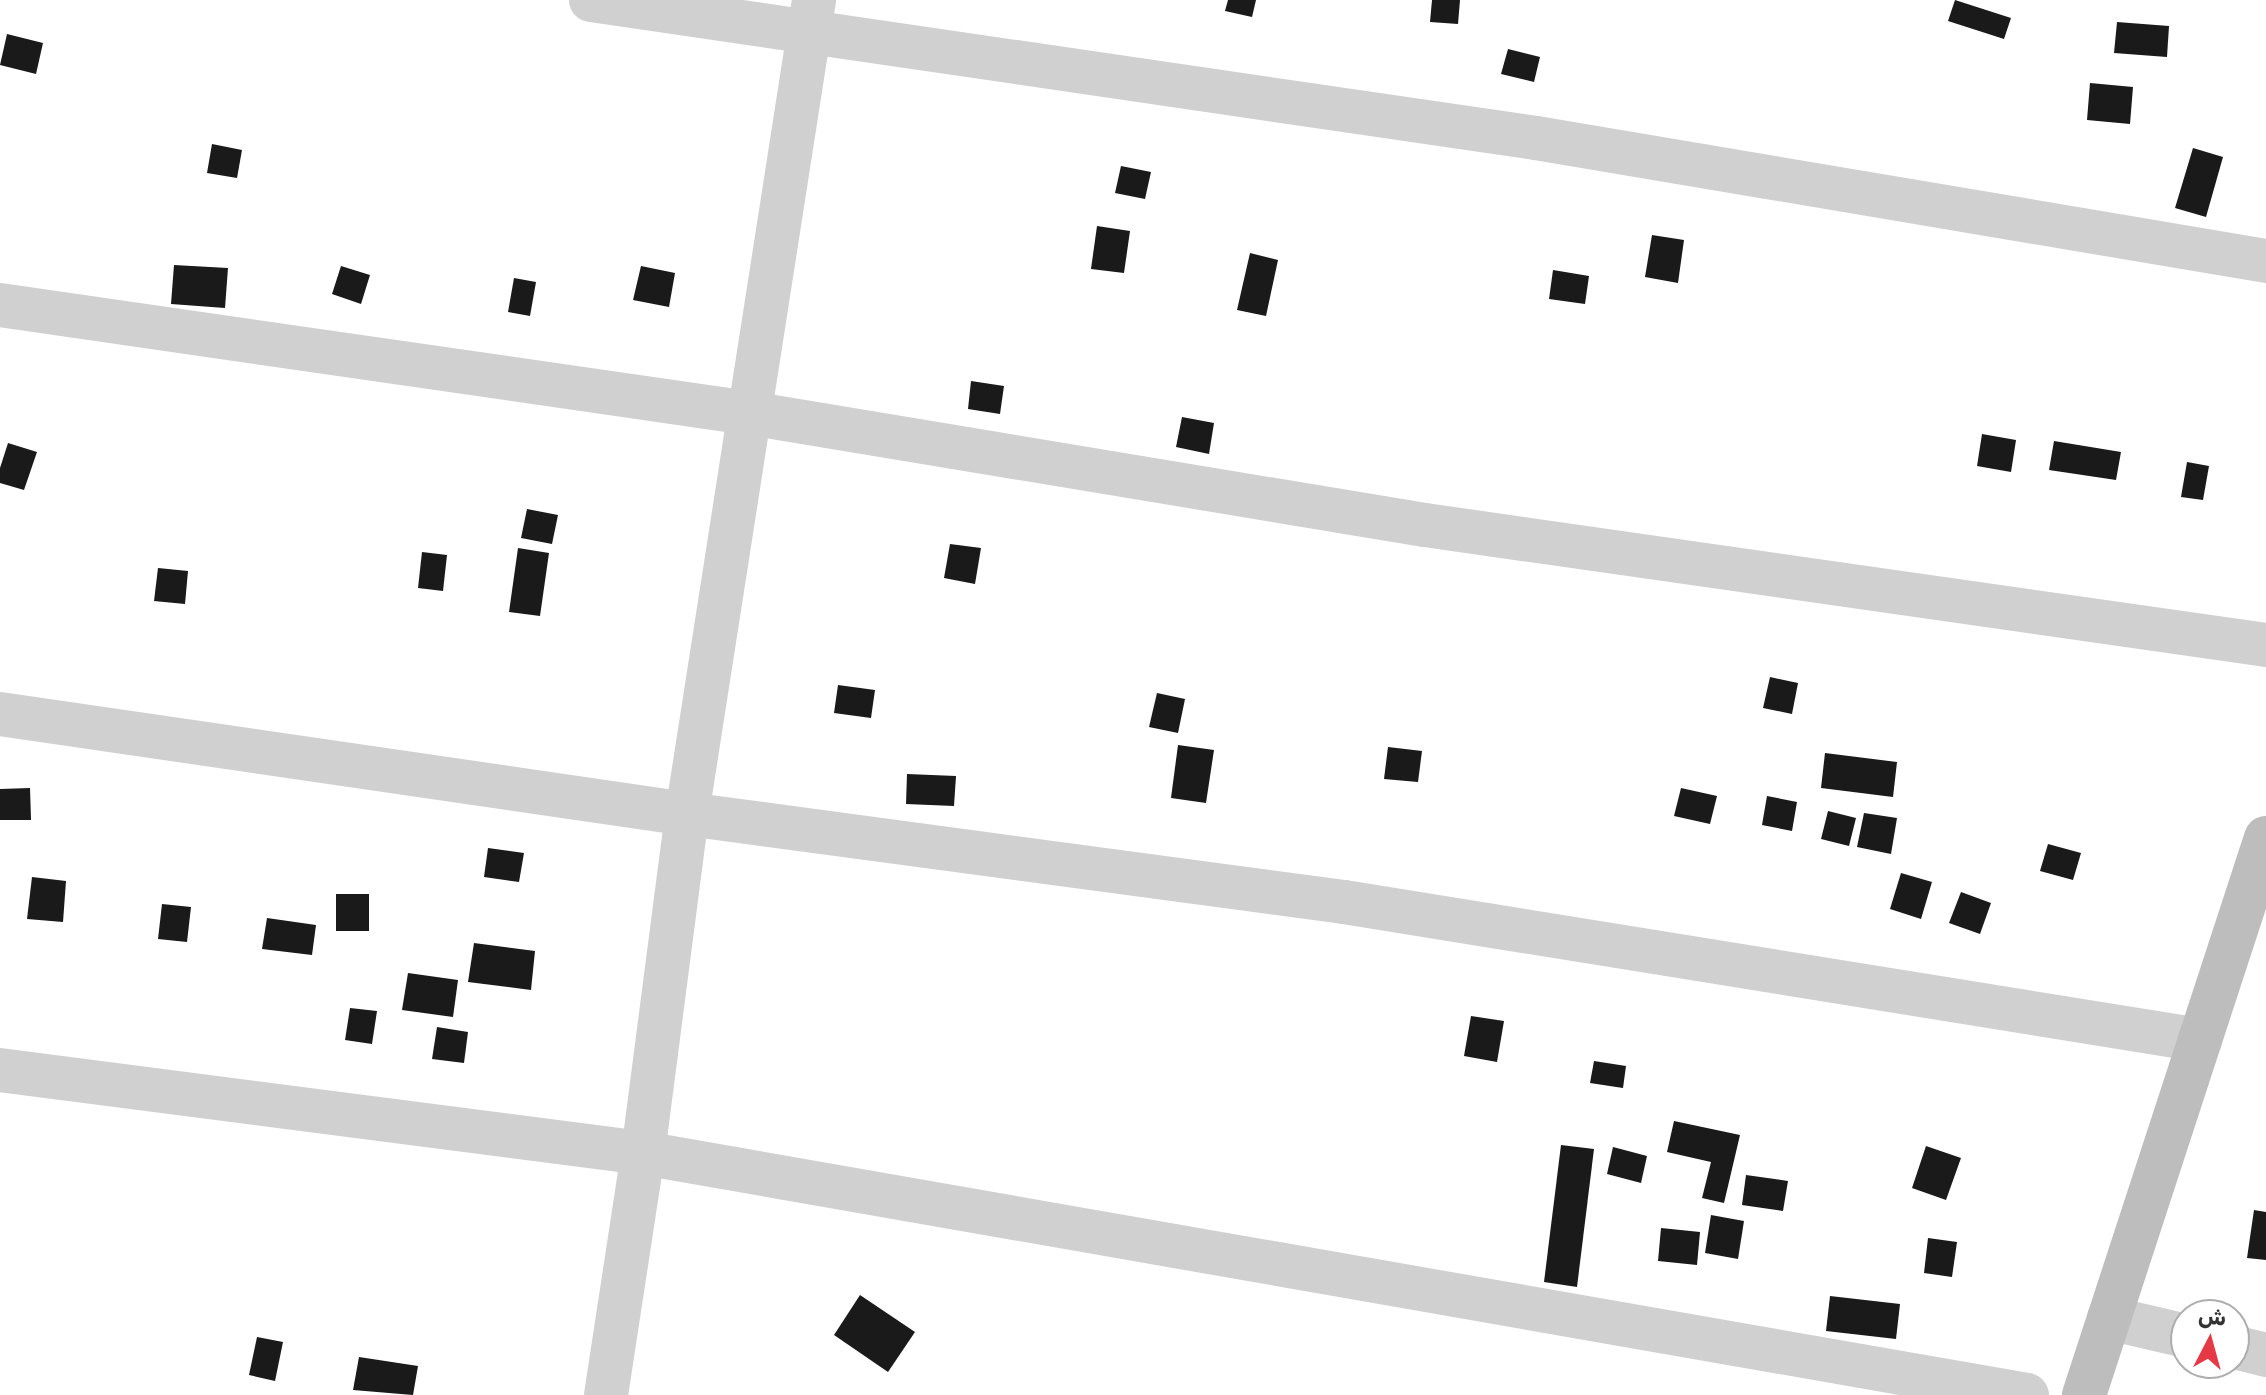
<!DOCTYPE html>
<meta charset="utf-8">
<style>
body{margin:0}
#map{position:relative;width:2266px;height:1395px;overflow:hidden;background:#fff;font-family:Rubik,Vazirmatn,sans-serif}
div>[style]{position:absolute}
.building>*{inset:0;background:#1a1a1a}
.street>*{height:44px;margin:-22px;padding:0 22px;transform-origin:22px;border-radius:22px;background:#d0d0d0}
.secondary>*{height:44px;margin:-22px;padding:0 22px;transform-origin:22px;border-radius:22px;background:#bdbdbd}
span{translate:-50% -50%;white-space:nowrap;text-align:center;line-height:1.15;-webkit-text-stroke:8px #fff;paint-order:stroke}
.north{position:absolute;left:2170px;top:1299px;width:80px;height:80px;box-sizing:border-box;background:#fff;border:2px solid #adadad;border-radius:50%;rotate:6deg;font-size:22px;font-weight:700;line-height:32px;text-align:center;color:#333}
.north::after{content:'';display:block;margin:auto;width:28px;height:36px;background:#e63946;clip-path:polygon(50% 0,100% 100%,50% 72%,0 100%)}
</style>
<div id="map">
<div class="building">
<div style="clip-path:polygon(1228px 0,1256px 0,1252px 17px,1225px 11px)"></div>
<div style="clip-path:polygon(1432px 0,1460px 0,1458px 24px,1430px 22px)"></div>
<div style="clip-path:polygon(1955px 0,2011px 18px,2004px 39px,1948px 21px)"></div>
<div style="clip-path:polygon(2117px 22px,2169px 26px,2167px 57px,2114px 53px)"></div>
<div style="clip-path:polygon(7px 34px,43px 43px,36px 74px,0 65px)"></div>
<div style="clip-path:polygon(1508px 49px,1540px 57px,1534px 82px,1501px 74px)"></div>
<div style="clip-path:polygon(2090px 83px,2133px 87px,2130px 124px,2087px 120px)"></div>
<div style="clip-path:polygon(212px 144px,242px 150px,237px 178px,207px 173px)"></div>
<div style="clip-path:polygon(2193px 148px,2223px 157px,2206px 217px,2175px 208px)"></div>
<div style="clip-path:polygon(1121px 166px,1151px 172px,1145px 199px,1115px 193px)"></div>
<div style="clip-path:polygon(1097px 226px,1130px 231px,1124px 273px,1091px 269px)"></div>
<div style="clip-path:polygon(1652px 235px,1684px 240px,1678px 283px,1645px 277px)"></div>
<div style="clip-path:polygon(1250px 253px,1278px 260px,1266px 316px,1237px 310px)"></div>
<div style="clip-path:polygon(174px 265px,228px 268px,225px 308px,171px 304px)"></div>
<div style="clip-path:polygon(341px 266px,370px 275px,361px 304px,332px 294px)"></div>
<div style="clip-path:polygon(641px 266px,675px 273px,669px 307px,633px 300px)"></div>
<div style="clip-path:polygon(1553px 270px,1589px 276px,1585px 304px,1549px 299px)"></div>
<div style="clip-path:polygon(514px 278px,536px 282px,530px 316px,508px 312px)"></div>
<div style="clip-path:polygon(971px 381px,1004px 386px,1000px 414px,968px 409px)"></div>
<div style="clip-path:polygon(1182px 417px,1214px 423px,1209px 454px,1176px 447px)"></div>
<div style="clip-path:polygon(1982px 434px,2016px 440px,2011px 472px,1977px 466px)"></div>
<div style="clip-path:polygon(2054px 441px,2121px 452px,2116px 480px,2049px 470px)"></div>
<div style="clip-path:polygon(8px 443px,37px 452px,24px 490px,0 483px,0 468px)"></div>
<div style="clip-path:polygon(2187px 462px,2209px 466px,2203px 500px,2181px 497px)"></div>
<div style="clip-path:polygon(527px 509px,558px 515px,552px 544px,521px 538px)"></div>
<div style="clip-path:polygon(950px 544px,981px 548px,975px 584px,944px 578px)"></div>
<div style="clip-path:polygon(518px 548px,549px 553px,540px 616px,509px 612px)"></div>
<div style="clip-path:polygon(422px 552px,447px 555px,443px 591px,418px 588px)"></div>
<div style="clip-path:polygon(158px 568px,188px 571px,185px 604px,154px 601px)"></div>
<div style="clip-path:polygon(1770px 677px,1798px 683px,1792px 714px,1763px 708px)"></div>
<div style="clip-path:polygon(838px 685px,875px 690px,871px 718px,834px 713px)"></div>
<div style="clip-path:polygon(1157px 693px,1185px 699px,1178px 733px,1149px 727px)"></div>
<div style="clip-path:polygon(1178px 745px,1214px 750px,1206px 803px,1171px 798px)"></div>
<div style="clip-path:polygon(1388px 747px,1422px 751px,1418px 782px,1384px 779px)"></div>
<div style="clip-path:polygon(1825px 753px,1897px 762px,1893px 797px,1821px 788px)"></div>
<div style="clip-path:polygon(907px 774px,956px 776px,954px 806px,906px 804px)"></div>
<div style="clip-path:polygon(30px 788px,31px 820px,0 820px,0 789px)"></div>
<div style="clip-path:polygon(1681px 788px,1717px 796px,1710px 824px,1674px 816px)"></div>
<div style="clip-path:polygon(1767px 796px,1797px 802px,1792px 831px,1762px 825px)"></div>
<div style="clip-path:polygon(1828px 811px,1856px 818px,1849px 846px,1821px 839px)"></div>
<div style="clip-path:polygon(1864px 813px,1897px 818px,1891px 854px,1857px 847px)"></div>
<div style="clip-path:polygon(2048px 844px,2081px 853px,2073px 880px,2040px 871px)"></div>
<div style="clip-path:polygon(488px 848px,524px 853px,519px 882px,484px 877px)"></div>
<div style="clip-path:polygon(1901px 873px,1932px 882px,1921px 919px,1890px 909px)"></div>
<div style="clip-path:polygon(32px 877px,66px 881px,63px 922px,27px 919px)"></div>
<div style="clip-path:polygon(1961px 892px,1991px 903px,1980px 934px,1949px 923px)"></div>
<div style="clip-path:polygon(336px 894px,369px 894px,369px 931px,336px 931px)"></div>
<div style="clip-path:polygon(162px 904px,191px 907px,187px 942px,158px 939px)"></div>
<div style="clip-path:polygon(267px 918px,316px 925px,312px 955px,262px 949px)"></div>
<div style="clip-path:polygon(474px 943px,535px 951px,531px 990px,468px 982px)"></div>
<div style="clip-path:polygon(408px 973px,458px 980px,453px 1017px,402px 1010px)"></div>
<div style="clip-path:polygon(350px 1008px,377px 1011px,372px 1044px,345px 1040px)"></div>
<div style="clip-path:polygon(1471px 1016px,1504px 1021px,1497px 1062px,1464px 1056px)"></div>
<div style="clip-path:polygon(437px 1027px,468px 1032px,464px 1063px,432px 1059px)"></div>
<div style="clip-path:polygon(1594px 1061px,1626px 1066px,1623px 1088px,1590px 1083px)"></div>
<div style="clip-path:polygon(1674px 1121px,1740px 1135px,1724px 1203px,1702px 1198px,1711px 1162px,1667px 1152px)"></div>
<div style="clip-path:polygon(1561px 1145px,1594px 1149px,1577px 1287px,1544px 1282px)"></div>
<div style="clip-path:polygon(1926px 1146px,1961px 1158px,1946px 1200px,1912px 1188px)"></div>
<div style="clip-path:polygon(1613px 1147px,1647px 1156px,1641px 1183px,1607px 1174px)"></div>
<div style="clip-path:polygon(1746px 1175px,1788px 1181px,1783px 1211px,1742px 1205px)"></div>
<div style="clip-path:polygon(2254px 1210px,2266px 1212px,2266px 1260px,2247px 1258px)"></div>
<div style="clip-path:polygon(1711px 1215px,1744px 1221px,1738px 1259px,1705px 1253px)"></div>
<div style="clip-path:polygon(1661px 1228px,1700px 1232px,1697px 1265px,1658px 1261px)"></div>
<div style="clip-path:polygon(1928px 1238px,1957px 1242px,1952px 1277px,1924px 1273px)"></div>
<div style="clip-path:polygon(860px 1295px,915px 1332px,888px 1372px,834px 1335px)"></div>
<div style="clip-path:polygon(1830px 1296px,1900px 1304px,1896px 1339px,1826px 1331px)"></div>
<div style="clip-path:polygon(257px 1337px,283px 1342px,275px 1381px,249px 1375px)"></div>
<div style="clip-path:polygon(359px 1357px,418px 1366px,413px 1395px,353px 1390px)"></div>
</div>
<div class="street">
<div style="left:591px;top:0;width:955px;rotate:8.31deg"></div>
<div style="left:1536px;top:138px;width:740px;rotate:9.56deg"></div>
<div style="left:0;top:305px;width:757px;rotate:8.21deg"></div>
<div style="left:749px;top:413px;width:685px;rotate:9.41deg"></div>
<div style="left:1425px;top:525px;width:850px;rotate:8.12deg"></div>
<div style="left:0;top:714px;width:694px;rotate:8.28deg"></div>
<div style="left:687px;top:814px;width:663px;rotate:7.63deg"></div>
<div style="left:1344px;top:902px;width:867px;rotate:9.16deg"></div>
<div style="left:0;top:1070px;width:648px;rotate:7.36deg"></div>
<div style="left:643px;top:1153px;width:1405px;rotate:9.92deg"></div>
<div style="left:2109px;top:1318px;width:79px;rotate:13.2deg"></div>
<div style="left:2234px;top:1347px;width:33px;rotate:14deg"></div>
<div style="left:606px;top:1395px;width:245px;rotate:-81.3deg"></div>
<div style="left:643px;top:1153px;width:342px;rotate:-82.6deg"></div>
<div style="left:687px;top:814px;width:824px;rotate:-81.13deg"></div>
</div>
<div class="secondary">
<div style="left:2084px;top:1395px;width:586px;rotate:-71.91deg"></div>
</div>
<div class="north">ش</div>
</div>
